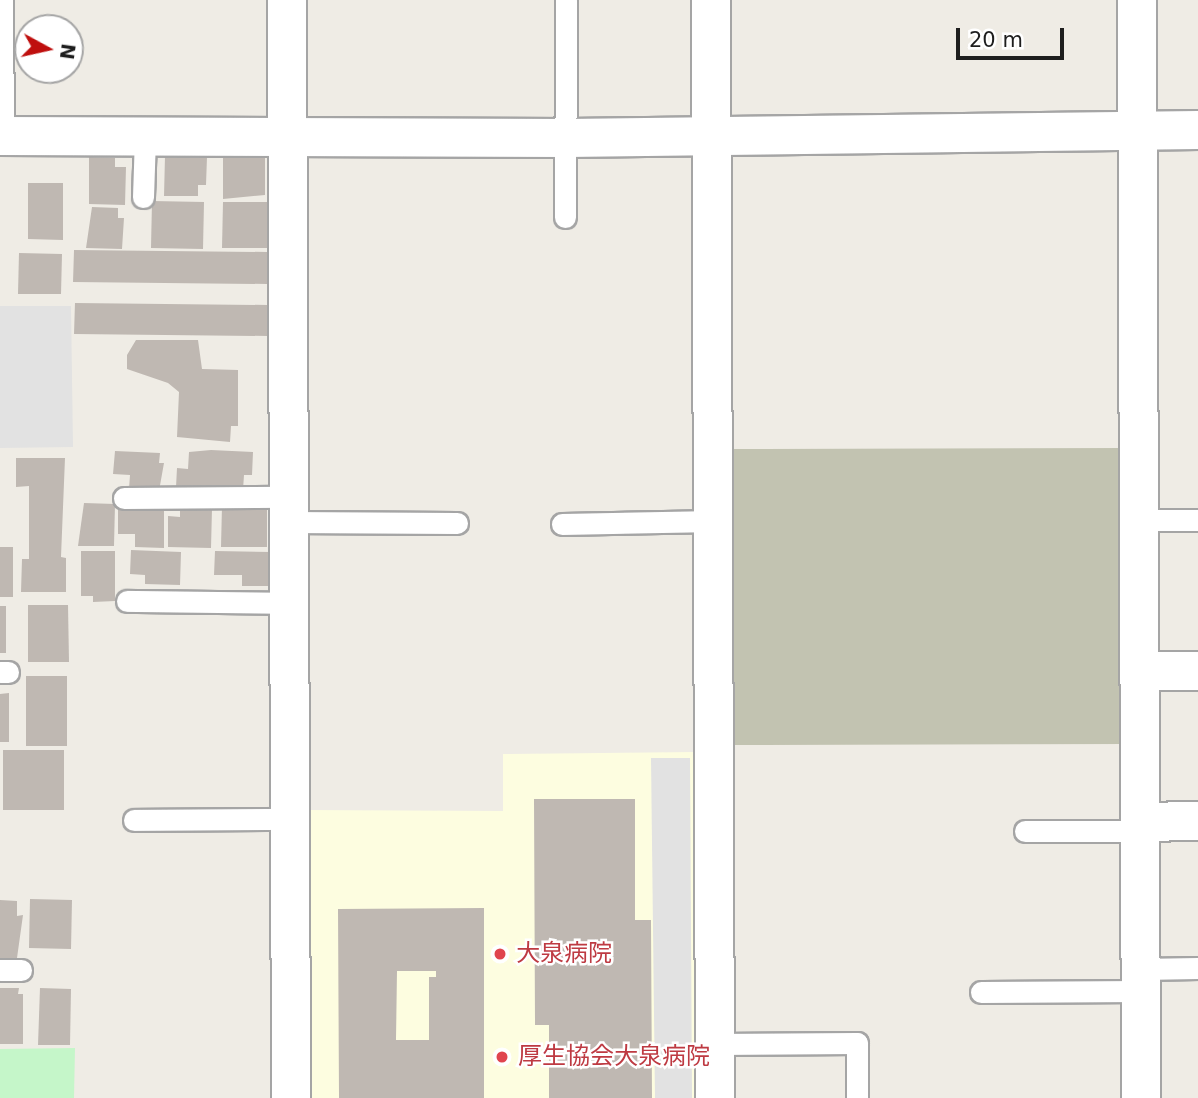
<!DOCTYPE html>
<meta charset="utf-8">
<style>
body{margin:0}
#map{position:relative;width:1198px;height:1098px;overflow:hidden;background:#efece5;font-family:"DejaVu Sans","Noto Sans JP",sans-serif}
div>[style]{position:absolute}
.education>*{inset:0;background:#fdfde0}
.construction>*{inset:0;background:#c2c3b1}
.park>*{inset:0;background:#c5f6c9}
.parking>*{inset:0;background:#e2e2e2}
.building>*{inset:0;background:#bfb8b2}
.roads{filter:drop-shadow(2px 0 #a5a5a5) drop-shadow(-2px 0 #a5a5a5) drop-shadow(0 2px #a5a5a5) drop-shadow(0 -2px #a5a5a5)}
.lane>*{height:21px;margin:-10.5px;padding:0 10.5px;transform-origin:10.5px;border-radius:10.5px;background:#fff}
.street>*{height:38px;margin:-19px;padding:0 19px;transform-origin:19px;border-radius:19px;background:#fff}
.dots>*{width:19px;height:19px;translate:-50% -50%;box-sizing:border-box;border:4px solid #fff;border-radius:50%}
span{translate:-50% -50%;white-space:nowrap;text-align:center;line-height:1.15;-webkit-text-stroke:5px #fff;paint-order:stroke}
.health-label{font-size:24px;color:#be3a42}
.left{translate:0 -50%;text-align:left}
.north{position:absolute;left:14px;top:14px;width:70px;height:70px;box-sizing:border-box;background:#fff;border:2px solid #a5a5a5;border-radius:50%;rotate:98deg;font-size:19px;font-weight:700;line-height:28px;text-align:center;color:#1e1e1e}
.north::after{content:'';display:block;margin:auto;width:24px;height:32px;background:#bf0f0e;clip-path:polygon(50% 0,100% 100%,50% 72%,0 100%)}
.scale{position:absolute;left:956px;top:28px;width:108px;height:32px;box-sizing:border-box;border:4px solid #1e1e1e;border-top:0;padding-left:9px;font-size:21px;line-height:24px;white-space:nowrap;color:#1e1e1e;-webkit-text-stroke:5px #fff;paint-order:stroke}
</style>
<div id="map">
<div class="education">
<div style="clip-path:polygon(695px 752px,696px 1098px,305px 1098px,304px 810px,503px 811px,503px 754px)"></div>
</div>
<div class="construction">
<div style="clip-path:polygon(1126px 448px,1126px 744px,731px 745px,730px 449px)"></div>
</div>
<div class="park">
<div style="clip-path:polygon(75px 1048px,74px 1098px,0 1098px,0 1049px)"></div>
</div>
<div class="parking">
<div style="clip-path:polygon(0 306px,71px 306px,73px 447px,0 448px)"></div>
<div style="clip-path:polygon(651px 758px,690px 758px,692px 1098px,655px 1098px)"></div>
</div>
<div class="building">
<div style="clip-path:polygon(223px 152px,265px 156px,265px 195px,223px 199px)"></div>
<div style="clip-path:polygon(165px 156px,207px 157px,206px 185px,198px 185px,198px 196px,164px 196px)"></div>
<div style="clip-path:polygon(89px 157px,115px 158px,115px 167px,126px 167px,125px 205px,89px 204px)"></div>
<div style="clip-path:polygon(28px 183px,63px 183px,63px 240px,28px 239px)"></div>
<div style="clip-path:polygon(152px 201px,204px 202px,203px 249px,151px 248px)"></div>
<div style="clip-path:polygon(223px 202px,268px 202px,268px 248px,222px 248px)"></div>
<div style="clip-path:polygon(92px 207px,118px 208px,118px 218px,124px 218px,122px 249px,86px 248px)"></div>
<div style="clip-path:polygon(74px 250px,267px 252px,267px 284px,73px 282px)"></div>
<div style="clip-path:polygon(19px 253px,62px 254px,61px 294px,18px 294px)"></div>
<div style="clip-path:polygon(75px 303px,268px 305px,268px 336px,74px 334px)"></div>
<div style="clip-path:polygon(136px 340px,198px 340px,202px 369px,238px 370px,238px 426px,231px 426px,230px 442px,177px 437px,179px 392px,168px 383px,127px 369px,127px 355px)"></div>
<div style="clip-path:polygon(211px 450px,253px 452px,252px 475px,244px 475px,243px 490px,176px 487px,177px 468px,188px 469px,189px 452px)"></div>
<div style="clip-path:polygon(115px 451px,160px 453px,159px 463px,164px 463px,159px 491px,129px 489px,130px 475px,113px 474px)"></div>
<div style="clip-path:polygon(16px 458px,65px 458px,61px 557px,66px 558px,66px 592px,21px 592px,22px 559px,29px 559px,29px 486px,16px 487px)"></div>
<div style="clip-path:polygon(84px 503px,115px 504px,114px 546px,78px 546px)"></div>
<div style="clip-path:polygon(222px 506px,267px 506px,267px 547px,221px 547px)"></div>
<div style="clip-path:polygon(180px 508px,212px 509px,211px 548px,168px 547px,168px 516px,180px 517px)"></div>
<div style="clip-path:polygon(118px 510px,164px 510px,164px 548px,135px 547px,135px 534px,118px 534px)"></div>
<div style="clip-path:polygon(0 547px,13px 547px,13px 597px,0 597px)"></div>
<div style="clip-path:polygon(131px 550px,181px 552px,180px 585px,145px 584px,145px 575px,130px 574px)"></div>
<div style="clip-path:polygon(81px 551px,115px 551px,115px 601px,93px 602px,93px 596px,81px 596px)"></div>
<div style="clip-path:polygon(215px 551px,271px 552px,271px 586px,242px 586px,242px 575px,214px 575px)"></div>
<div style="clip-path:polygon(28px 605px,68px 605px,69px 662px,28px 662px)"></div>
<div style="clip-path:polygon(0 606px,6px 606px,6px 653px,0 653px)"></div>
<div style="clip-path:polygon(26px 676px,67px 676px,67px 746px,26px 746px)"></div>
<div style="clip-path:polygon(9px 693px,9px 742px,0 742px,0 694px)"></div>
<div style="clip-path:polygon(3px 750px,64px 750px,64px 810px,3px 810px)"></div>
<div style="clip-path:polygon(534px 799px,635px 799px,635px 920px,651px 920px,652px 1098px,549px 1098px,549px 1025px,535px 1025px)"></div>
<div style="clip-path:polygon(30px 899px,72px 900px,71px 949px,29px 948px)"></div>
<div style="clip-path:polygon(0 900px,17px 901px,17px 916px,23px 915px,17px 958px,0 958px)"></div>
<div style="clip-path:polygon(evenodd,484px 908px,484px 1098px,339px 1098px,338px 909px,484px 908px,397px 971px,436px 971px,436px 977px,429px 977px,429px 1040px,396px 1040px,397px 971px)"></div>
<div style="clip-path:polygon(0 988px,19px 988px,18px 994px,23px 994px,23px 1044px,0 1044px)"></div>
<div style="clip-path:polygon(40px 988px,71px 989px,70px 1045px,38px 1045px)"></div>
</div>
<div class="roads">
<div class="lane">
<div style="left:2px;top:0;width:136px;rotate:89.6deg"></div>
<div style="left:143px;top:197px;width:60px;rotate:-88.1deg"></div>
<div style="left:565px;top:217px;width:217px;rotate:-89.7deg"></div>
<div style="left:124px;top:498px;width:163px;rotate:-0.4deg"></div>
<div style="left:1139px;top:520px;width:59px"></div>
<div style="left:287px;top:522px;width:170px;rotate:0.3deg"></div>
<div style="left:562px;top:524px;width:153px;rotate:-1.1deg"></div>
<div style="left:127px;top:601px;width:161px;rotate:0.7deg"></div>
<div style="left:0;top:672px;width:8px"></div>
<div style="left:134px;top:820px;width:156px;rotate:-0.4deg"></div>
<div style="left:1025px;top:831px;width:115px"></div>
<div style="left:1141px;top:969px;width:57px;rotate:-1deg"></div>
<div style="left:0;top:970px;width:21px"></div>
<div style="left:981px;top:992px;width:160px;rotate:-0.4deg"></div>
<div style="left:715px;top:1044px;width:142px;rotate:-0.4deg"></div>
<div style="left:857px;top:1043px;width:55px;rotate:90deg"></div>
</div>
<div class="street">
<div style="left:287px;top:0;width:1098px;rotate:89.79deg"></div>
<div style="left:711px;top:0;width:1098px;rotate:89.79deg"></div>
<div style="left:1137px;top:0;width:1098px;rotate:89.79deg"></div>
<div style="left:0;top:136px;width:567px;rotate:0.2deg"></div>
<div style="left:567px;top:138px;width:631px;rotate:-0.73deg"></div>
<div style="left:1140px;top:671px;width:58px"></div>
<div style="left:1140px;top:822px;width:58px;rotate:-1deg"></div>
</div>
</div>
<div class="dots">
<div style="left:500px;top:954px;background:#e0444e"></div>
<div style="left:502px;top:1057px;background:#e0444e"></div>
</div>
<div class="health-label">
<span class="left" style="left:516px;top:954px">大泉病院</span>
<span class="left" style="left:518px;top:1057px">厚生協会大泉病院</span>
</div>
<div class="north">N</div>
<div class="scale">20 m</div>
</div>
